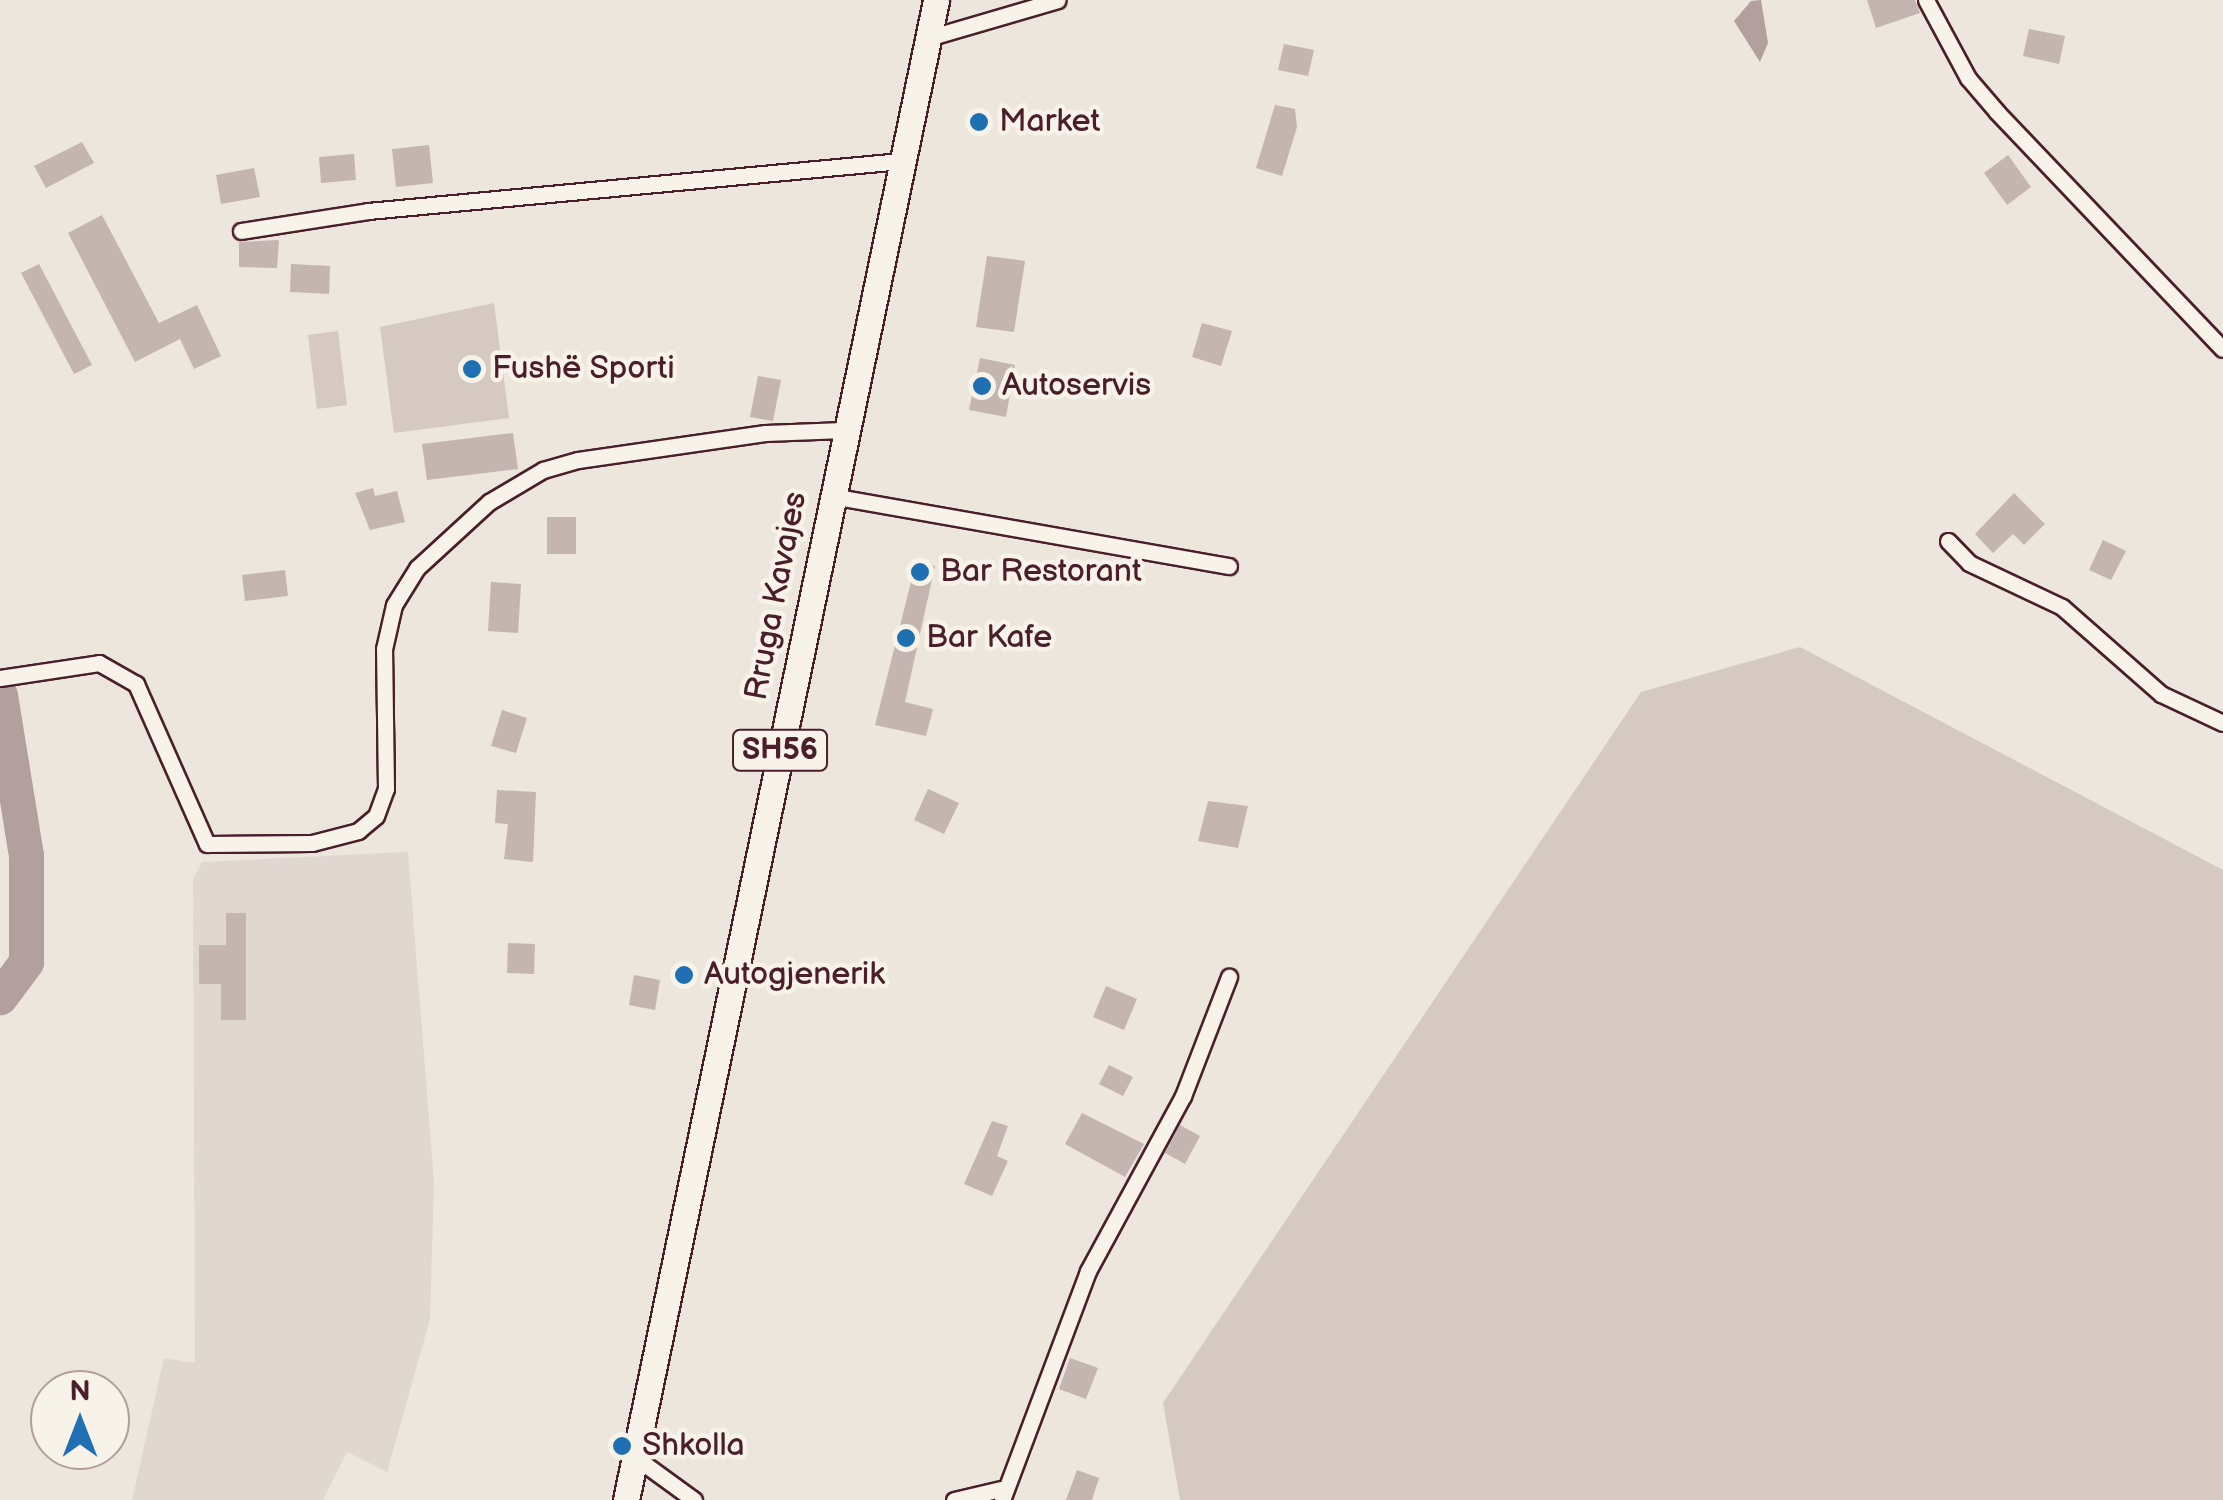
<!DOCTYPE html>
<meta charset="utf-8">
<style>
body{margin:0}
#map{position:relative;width:2223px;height:1500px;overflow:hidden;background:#ece6dd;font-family:"Balsamiq Sans",sans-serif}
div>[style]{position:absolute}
.built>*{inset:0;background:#e0d7d0}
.green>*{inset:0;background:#d5c9c2}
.water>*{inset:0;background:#b39f9d}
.river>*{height:35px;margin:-17.5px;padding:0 17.5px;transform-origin:17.5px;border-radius:17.5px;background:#b39f9d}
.building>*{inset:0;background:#c4b5b0}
.roads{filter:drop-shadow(2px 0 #4a1f2b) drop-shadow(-2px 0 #4a1f2b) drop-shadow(0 2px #4a1f2b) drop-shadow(0 -2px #4a1f2b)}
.minor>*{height:15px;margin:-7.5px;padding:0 7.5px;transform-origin:7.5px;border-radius:7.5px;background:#f7f3e8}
.primary>*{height:25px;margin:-12.5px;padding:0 12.5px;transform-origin:12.5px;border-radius:12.5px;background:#f7f3e8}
.dots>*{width:28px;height:28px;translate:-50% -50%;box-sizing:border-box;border:5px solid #f7f3e8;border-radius:50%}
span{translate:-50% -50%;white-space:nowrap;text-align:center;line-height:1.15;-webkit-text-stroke:9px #f7f3e8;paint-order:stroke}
.shield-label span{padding:2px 8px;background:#f7f3e8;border:2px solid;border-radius:8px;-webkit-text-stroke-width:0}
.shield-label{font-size:30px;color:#4a1f2b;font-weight:700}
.poi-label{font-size:32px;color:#4a1f2b}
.left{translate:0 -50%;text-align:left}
.street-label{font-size:32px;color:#4a1f2b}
.north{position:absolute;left:30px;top:1370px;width:100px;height:100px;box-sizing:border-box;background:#f7f3e8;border:2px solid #b29e9c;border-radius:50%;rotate:0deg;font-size:28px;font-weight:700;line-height:40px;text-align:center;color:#4a1f2b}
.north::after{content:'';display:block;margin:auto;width:35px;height:45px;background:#1f6fb2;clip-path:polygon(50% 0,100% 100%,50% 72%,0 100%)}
</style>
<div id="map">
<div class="built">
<div style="clip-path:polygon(408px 852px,434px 1182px,430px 1319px,387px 1472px,347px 1452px,323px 1500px,132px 1500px,164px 1358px,195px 1363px,193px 879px,202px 862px)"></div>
</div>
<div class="green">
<div style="clip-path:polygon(494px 303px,509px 418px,394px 433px,380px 327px)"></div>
<div style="clip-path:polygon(338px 331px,347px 405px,317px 409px,308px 335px)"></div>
<div style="clip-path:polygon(1800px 647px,2223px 870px,2223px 1500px,1180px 1500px,1163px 1403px,1641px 692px)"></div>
</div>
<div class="water">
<div style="clip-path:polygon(1761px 0,1768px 43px,1760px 62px,1734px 21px,1751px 1px)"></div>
</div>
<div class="river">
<div style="left:0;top:695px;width:162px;rotate:80.8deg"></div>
<div style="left:26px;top:855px;width:107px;rotate:90deg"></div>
<div style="left:26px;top:962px;width:44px;rotate:126.6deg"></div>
</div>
<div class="building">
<div style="clip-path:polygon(1867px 0,1915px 0,1920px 13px,1876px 28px)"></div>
<div style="clip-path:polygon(2029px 29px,2065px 36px,2059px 64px,2023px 56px)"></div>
<div style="clip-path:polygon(1284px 44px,1314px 50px,1308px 76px,1278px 70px)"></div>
<div style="clip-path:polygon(1275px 105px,1295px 109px,1297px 127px,1282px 176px,1256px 168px)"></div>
<div style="clip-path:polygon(82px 142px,94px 163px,46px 188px,34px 166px)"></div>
<div style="clip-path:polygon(429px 145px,433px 183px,396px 187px,392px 149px)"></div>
<div style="clip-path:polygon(354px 154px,356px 180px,321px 183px,319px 157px)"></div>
<div style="clip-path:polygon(2008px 155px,2031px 187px,2007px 205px,1984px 173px)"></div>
<div style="clip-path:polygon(254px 168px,260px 197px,221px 204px,216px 175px)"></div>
<div style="clip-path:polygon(102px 215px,159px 323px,197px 305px,221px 356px,194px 369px,180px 339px,135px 362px,68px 233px)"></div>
<div style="clip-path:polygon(279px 240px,277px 268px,239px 267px,239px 242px)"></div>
<div style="clip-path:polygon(987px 256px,1025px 261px,1014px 332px,976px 327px)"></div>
<div style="clip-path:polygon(39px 264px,92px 365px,74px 374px,21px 273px)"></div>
<div style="clip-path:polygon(291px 264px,330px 266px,329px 294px,290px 292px)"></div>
<div style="clip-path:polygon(1202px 323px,1232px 331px,1221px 366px,1192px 357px)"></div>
<div style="clip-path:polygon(980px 358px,1015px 365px,1006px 417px,969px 410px)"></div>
<div style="clip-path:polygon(758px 376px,781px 380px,773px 421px,750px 417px)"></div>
<div style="clip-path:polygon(513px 433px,518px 469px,427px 480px,422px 444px)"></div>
<div style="clip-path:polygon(373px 488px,375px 496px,397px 491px,405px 522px,370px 530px,355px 493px)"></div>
<div style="clip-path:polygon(2014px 493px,2045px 524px,2024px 545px,2013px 534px,1993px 553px,1975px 534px)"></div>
<div style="clip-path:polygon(547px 517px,576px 517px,576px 554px,547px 554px)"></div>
<div style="clip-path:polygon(2103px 540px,2126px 551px,2111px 580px,2089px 570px)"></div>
<div style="clip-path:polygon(916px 562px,935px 566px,905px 702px,933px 709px,926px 736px,875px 725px)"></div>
<div style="clip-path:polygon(285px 570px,288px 596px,245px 601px,242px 575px)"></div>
<div style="clip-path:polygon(491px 582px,521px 584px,518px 633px,488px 631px)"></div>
<div style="clip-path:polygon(502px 710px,527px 718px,516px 753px,491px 746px)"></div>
<div style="clip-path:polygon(928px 789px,959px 803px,944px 834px,914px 820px)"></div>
<div style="clip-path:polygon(497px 790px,536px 792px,533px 862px,504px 859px,508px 824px,495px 823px)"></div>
<div style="clip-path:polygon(1208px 801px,1248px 806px,1238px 848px,1198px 841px)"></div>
<div style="clip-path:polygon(226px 913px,246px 913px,246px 1020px,221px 1020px,221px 984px,199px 984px,199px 945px,226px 945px)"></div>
<div style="clip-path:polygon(508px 943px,535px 944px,534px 974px,507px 973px)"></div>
<div style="clip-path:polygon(634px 975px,660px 980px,655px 1010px,629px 1005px)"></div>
<div style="clip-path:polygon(1106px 986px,1137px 999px,1124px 1030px,1093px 1017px)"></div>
<div style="clip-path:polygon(1109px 1065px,1133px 1077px,1123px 1096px,1099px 1084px)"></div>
<div style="clip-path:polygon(1082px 1113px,1144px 1144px,1125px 1177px,1065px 1144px)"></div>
<div style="clip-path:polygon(992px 1121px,1008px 1126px,997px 1156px,1008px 1161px,992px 1196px,964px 1184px)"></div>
<div style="clip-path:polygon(1180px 1125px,1200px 1136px,1185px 1164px,1165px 1153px)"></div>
<div style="clip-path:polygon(1070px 1358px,1098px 1368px,1086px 1399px,1059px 1389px)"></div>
<div style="clip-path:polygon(1077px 1470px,1099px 1478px,1092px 1500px,1066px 1500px)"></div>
</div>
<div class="roads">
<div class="minor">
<div style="left:1926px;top:0;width:89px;rotate:61.7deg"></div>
<div style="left:1968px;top:78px;width:45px;rotate:49.5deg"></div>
<div style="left:1997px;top:112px;width:327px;rotate:46.4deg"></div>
<div style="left:928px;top:38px;width:135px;rotate:-16.3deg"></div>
<div style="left:241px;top:231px;width:129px;rotate:-8.9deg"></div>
<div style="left:368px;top:211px;width:535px;rotate:-5.36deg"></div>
<div style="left:831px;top:496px;width:404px;rotate:10deg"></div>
<div style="left:1948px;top:541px;width:30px;rotate:46deg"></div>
<div style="left:1969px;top:563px;width:103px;rotate:25.3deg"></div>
<div style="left:2062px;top:607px;width:132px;rotate:41.3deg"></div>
<div style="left:2161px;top:694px;width:68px;rotate:25.1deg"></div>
<div style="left:0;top:678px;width:100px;rotate:-8.6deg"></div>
<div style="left:99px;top:663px;width:43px;rotate:29.6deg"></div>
<div style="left:136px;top:684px;width:175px;rotate:66.1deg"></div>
<div style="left:207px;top:844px;width:105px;rotate:-0.5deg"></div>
<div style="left:312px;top:843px;width:48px;rotate:-14.6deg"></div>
<div style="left:358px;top:831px;width:23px;rotate:-40deg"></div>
<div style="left:376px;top:816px;width:29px;rotate:-70deg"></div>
<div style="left:386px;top:789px;width:140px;rotate:-90.8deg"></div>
<div style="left:384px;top:649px;width:45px;rotate:-77.2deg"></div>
<div style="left:394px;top:605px;width:44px;rotate:-58.1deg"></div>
<div style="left:417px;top:568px;width:98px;rotate:-42.5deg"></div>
<div style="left:489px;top:502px;width:63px;rotate:-30.7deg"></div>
<div style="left:543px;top:470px;width:36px;rotate:-16deg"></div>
<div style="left:578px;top:460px;width:189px;rotate:-8.2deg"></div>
<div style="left:765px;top:433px;width:79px;rotate:-2.2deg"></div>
<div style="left:635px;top:1457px;width:73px;rotate:36.1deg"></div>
<div style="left:954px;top:1500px;width:48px;rotate:-13.2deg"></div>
<div style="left:1002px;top:1500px;width:245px;rotate:-69.4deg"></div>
<div style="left:1088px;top:1271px;width:199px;rotate:-61.5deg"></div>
<div style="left:1183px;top:1096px;width:128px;rotate:-68.9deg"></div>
</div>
<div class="primary">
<div style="left:626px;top:1500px;width:1532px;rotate:-78.32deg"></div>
</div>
</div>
<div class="dots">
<div style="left:979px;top:122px;background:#1f6fb2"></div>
<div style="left:472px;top:369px;background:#1f6fb2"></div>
<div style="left:982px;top:386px;background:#1f6fb2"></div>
<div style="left:920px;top:572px;background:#1f6fb2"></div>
<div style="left:906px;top:638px;background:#1f6fb2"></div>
<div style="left:684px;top:975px;background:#1f6fb2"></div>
<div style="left:622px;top:1446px;background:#1f6fb2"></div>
</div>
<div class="shield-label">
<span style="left:780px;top:750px">SH56</span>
</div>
<div class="poi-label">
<span class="left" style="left:999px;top:122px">Market</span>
<span class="left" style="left:492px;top:369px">Fushë Sporti</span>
<span class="left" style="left:1002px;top:386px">Autoservis</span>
<span class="left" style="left:940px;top:572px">Bar Restorant</span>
<span class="left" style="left:926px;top:638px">Bar Kafe</span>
<span class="left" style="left:704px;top:975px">Autogjenerik</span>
<span class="left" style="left:642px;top:1446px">Shkolla</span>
</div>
<div class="street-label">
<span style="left:777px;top:596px;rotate:-79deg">Rruga Kavajes</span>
</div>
<div class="north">N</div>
</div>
